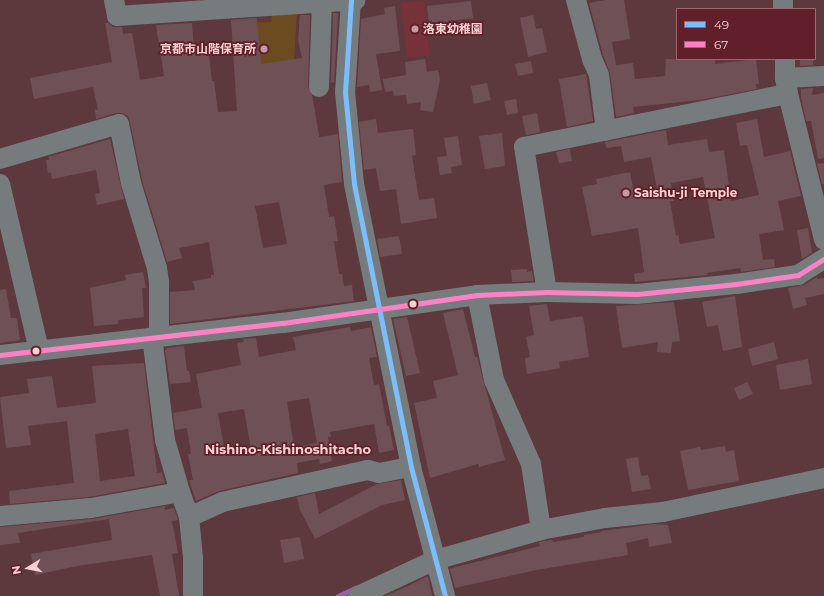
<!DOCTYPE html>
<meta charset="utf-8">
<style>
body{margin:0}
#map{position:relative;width:824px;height:596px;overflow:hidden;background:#5d393e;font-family:Montserrat,"Noto Sans JP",sans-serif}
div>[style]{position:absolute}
.built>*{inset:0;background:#76313b}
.green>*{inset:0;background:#6d4b21}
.stream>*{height:4.5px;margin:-2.25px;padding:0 2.25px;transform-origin:2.25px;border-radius:2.25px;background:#9a5eb2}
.building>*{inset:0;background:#6f5155}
.minor>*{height:20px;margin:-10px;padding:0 10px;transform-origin:10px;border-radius:10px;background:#767c7d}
.bus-1>*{height:5px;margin:-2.5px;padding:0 2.5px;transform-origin:2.5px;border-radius:2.5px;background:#7abffc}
.bus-2>*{height:5px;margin:-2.5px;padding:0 2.5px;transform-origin:2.5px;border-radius:2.5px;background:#ff80c5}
.dots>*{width:11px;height:11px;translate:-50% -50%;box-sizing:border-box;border:2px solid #601f2a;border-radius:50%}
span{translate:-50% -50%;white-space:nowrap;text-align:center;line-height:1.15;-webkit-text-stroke:3.5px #601f2a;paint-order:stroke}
.poi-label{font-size:12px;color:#fad1d3;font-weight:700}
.left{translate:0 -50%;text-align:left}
.right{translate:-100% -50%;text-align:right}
.neighbourhood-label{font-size:13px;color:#fad1d3;font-weight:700}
.legend{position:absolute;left:676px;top:8px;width:140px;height:52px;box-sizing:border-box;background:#601f2a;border:1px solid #9e666e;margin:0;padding:5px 7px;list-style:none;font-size:12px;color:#fad1d3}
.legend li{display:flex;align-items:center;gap:8px;height:20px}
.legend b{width:20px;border:1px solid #9e666e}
.north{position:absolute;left:8px;top:548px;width:40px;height:40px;-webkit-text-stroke:3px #601f2a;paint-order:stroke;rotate:260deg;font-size:11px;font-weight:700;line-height:16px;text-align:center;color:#fad1d3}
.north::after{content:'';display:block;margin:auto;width:14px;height:18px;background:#fad1d3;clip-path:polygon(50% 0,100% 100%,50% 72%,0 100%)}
</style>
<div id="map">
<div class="built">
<div style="clip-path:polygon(424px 0,430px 55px,407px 58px,401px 3px)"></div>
</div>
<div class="green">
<div style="clip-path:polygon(297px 11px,294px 60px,261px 66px,257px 22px,271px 22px,272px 15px)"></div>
</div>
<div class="stream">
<div style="left:338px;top:596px;width:19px;rotate:-25deg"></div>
</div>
<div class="building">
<div style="clip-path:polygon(606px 0,624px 0,630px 39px,612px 42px,616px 65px,633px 63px,635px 79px,665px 76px,666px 59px,715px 59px,715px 64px,756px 59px,759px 84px,756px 84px,757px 89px,700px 100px,633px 107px,634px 113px,616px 117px,610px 73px,603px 55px,589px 3px)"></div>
<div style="clip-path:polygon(471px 1px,473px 18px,448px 21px,449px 33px,433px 34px,432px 23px,429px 23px,427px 6px)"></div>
<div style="clip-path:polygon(395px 6px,400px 51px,376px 54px,382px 90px,370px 92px,369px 85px,357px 87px,361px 19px,385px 14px,384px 8px)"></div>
<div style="clip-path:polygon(333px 13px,338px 13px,334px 83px,331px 82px)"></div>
<div style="clip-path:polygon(evenodd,300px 15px,310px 15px,308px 87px,312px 95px,319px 135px,319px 137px,338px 134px,342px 182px,324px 185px,329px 217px,334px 216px,338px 241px,334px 241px,339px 274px,342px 274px,344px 286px,352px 285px,354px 301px,170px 324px,170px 292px,195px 290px,193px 281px,211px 278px,211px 275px,214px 275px,209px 242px,179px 248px,182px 258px,167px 262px,142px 180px,130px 122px,128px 116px,122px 113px,116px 113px,96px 119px,95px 110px,98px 110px,93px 87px,34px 99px,30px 78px,112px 62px,105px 23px,108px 23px,113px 27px,122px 27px,123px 34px,132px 33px,140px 80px,164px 76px,156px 25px,192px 23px,194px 48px,208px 46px,212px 81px,214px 81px,218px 112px,237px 111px,231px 20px,257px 18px,261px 64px,302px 58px,298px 40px,300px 15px,279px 202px,287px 244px,263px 248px,255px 206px,279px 202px)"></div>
<div style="clip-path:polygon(533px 15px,536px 29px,542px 28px,547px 52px,528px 57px,520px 18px)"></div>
<div style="clip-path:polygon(425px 59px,427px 72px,438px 70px,440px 80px,433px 112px,420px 110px,421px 102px,407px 104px,406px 95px,394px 96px,393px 91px,385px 92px,383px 79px,406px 75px,405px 62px)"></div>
<div style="clip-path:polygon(800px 59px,813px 59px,813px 65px,800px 66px)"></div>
<div style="clip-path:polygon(531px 61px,533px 73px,518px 76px,515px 64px)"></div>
<div style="clip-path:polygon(586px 74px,593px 121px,567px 127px,559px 79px)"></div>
<div style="clip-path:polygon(487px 83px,491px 100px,474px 104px,471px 86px)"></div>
<div style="clip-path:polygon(813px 88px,812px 95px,824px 93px,824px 158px,818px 159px,811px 121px,806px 121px,801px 97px,801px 89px)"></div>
<div style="clip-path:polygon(516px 99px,518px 113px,507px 115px,504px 101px)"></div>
<div style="clip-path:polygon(537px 113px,540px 132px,526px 135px,522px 116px)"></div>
<div style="clip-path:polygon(376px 119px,378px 133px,413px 129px,416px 155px,412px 156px,419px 200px,434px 198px,437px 218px,401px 224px,396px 189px,380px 191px,376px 168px,364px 170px,359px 122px)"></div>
<div style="clip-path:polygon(evenodd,757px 119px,764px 157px,790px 151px,801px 196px,778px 201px,784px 230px,759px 234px,763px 260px,774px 259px,775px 267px,741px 272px,740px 268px,707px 273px,708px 275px,635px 282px,634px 274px,644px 272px,638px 228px,592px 236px,582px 187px,597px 184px,596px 179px,630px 172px,634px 194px,657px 189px,651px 157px,624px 162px,621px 146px,606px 148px,605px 142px,666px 130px,668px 145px,707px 139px,709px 152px,724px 150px,731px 201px,759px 195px,747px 145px,740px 146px,736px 123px,757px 119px,703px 177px,715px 238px,680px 244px,678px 235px,676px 236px,670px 201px,674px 201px,671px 183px,703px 177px)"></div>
<div style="clip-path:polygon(502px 133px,505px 166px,485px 169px,479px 136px)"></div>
<div style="clip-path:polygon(458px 136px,462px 165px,451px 167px,452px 173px,440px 175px,437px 157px,447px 156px,444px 138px)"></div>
<div style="clip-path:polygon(110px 139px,124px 199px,97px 205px,95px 194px,100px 193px,96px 170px,52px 179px,51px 172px,48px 173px,46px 160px,49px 160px,48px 157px)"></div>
<div style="clip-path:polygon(570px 149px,572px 161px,559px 163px,556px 152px)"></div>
<div style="clip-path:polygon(824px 163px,824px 184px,822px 184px,817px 164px)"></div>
<div style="clip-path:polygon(808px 228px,812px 253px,802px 259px,797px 230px)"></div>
<div style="clip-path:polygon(399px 236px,402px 254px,380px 257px,377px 239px)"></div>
<div style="clip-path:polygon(527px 269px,527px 272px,532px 271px,534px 281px,512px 282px,511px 270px)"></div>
<div style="clip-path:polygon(143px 272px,146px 288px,142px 288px,144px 317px,118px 320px,118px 324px,94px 326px,90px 288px,126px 280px,125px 275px)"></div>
<div style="clip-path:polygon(817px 277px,817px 279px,824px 278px,824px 294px,805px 298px,807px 305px,793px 309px,788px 288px,804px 285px)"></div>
<div style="clip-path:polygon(6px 289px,11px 318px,17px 318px,20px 340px,0 343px,0 290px)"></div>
<div style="clip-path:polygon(735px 296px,742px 347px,723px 351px,718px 325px,707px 327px,702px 302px)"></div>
<div style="clip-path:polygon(674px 302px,680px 341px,672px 342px,671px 353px,657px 352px,658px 342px,622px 348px,616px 306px)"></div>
<div style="clip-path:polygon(547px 304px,550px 321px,583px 316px,589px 357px,559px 362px,560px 368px,527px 374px,525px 358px,530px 357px,526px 337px,534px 335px,529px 306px)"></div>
<div style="clip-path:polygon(463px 309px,475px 357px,477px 357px,505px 460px,479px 467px,478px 464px,430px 478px,414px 403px,437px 398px,433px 381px,458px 375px,443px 313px)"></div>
<div style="clip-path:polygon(407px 317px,420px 373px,406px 376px,393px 319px)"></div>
<div style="clip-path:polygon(evenodd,350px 327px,351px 331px,371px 327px,377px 357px,369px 358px,374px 385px,379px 384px,387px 426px,389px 426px,394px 450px,379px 453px,374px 424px,330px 432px,331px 437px,328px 437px,332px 461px,320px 464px,319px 459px,297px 463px,298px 473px,219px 491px,196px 501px,189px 480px,193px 480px,188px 454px,191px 454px,187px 428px,175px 430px,173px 413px,202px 408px,196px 374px,241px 365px,237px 343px,244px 342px,243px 339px,256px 338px,259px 357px,296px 350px,293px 337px,350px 327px,309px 398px,317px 443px,294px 447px,287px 402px,309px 398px,350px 327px,244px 409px,251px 449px,225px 453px,218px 413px,244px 409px)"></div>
<div style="clip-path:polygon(774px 342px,778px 359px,752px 366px,748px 349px)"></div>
<div style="clip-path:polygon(184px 346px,187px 371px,189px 371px,191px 382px,170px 384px,165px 350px,167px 350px,167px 348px)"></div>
<div style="clip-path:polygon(808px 359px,812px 384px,780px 390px,776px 365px)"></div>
<div style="clip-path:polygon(evenodd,144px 363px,157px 473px,162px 472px,165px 483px,89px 497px,10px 504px,9px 491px,74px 483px,67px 421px,28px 426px,31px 445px,6px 448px,0 397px,29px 393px,27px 379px,52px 376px,57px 408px,96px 403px,92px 366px,144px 363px,128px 429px,135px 476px,100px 481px,95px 434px,128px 429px)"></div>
<div style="clip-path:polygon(747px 382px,753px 394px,739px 400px,734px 388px)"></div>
<div style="clip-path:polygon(725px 446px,726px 452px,734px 450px,739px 481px,688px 490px,680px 451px,700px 447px,701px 450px)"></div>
<div style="clip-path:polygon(638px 457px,641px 476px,648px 475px,651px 489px,632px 492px,626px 459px)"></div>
<div style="clip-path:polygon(401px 480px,405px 500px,382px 505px,315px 539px,300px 510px,297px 497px,315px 493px,319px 514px,377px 484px)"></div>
<div style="clip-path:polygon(165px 506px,165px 510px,174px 508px,178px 520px,172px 521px,178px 553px,172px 554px,179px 596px,160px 596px,152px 555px,77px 566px,35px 575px,31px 554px,112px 540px,109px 519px,18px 533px,20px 543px,0 545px,0 527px,92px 519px)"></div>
<div style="clip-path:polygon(654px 524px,668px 525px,672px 543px,649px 547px,648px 538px,626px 543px,628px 555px,536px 570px,455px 588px,450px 569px,456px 567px,540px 546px,539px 542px,544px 541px,552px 540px,553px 542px,584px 537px,584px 535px,602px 532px,602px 531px)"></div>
<div style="clip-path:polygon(300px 537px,304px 559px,284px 563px,280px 540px)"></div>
<div style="clip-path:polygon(428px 576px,432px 596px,385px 596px,408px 586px)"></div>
</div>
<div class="minor">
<div style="left:114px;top:0;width:16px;rotate:79deg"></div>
<div style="left:117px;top:16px;width:239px;rotate:-3.8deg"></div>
<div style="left:351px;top:0;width:92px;rotate:93.7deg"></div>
<div style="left:345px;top:92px;width:92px;rotate:84.4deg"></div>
<div style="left:354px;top:184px;width:289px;rotate:78.6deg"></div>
<div style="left:411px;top:467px;width:133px;rotate:75.2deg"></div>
<div style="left:576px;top:0;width:61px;rotate:74.8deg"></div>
<div style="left:592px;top:59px;width:17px;rotate:66deg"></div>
<div style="left:599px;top:75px;width:56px;rotate:82.9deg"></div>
<div style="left:783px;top:0;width:9px;rotate:90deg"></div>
<div style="left:785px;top:59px;width:19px;rotate:90deg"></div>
<div style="left:785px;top:78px;width:16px;rotate:79deg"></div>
<div style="left:788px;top:94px;width:150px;rotate:76.1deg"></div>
<div style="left:785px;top:78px;width:39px;rotate:-3deg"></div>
<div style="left:319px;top:87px;width:85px;rotate:-88deg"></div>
<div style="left:0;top:159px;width:124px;rotate:-16.4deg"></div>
<div style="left:119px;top:124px;width:60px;rotate:78.5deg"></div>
<div style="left:131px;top:183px;width:89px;rotate:73deg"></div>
<div style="left:157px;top:268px;width:14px;rotate:82deg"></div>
<div style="left:159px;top:282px;width:55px;rotate:90deg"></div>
<div style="left:0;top:184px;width:171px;rotate:76.8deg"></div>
<div style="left:547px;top:292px;width:147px;rotate:-99deg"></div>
<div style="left:524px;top:147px;width:269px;rotate:-11.4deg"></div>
<div style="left:477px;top:295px;width:87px;rotate:78.7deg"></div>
<div style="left:494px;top:380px;width:92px;rotate:66.2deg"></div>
<div style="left:531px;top:464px;width:67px;rotate:81.4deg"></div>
<div style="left:152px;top:337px;width:104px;rotate:82.8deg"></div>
<div style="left:165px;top:440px;width:54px;rotate:73.9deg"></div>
<div style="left:180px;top:492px;width:27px;rotate:70deg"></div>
<div style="left:189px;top:517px;width:41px;rotate:84.4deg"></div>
<div style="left:193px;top:558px;width:38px;rotate:90deg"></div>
<div style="left:0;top:355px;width:285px;rotate:-6.5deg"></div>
<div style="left:283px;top:323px;width:196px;rotate:-8.2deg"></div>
<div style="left:477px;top:295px;width:70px;rotate:-2.5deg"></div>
<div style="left:547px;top:292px;width:90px;rotate:1.3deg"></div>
<div style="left:637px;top:294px;width:100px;rotate:-5.8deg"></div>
<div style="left:736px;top:284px;width:63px;rotate:-8.3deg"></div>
<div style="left:798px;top:275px;width:31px;rotate:-32deg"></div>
<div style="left:0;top:516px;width:91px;rotate:-5deg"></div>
<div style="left:91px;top:508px;width:90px;rotate:-10.2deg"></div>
<div style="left:189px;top:517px;width:36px;rotate:-24deg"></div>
<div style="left:222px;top:502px;width:149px;rotate:-12.4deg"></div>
<div style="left:368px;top:470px;width:11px;rotate:15deg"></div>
<div style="left:379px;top:473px;width:33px;rotate:-11deg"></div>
<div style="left:358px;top:596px;width:85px;rotate:-25.1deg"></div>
<div style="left:435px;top:560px;width:110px;rotate:-15.8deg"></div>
<div style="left:541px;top:530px;width:65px;rotate:-10.6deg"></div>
<div style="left:605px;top:518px;width:58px;rotate:-5.9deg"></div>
<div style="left:663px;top:512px;width:165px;rotate:-11.9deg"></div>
</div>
<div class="bus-1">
<div style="left:351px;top:0;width:92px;rotate:93.7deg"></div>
<div style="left:345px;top:92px;width:92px;rotate:84.4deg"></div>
<div style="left:354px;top:184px;width:289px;rotate:78.6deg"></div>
<div style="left:411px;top:467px;width:133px;rotate:75.2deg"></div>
</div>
<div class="bus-2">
<div style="left:0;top:355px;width:285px;rotate:-6.5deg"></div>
<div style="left:283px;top:323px;width:196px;rotate:-8.2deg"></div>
<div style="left:477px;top:295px;width:70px;rotate:-2.5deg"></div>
<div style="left:547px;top:292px;width:90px;rotate:1.3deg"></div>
<div style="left:637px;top:294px;width:100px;rotate:-5.8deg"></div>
<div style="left:736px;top:284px;width:63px;rotate:-8.3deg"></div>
<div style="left:798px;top:275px;width:31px;rotate:-32deg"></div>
</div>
<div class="dots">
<div style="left:415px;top:29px;background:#c39c9f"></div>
<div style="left:264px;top:49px;background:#c39c9f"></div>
<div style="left:626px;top:193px;background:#c39c9f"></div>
<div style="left:413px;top:304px;background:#fad1d3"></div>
<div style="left:36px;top:351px;background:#fad1d3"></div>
</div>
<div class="poi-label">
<span class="left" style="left:423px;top:29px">洛東幼稚園</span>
<span class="right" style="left:256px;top:49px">京都市山階保育所</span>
<span class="left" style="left:634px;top:193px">Saishu-ji Temple</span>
</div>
<div class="neighbourhood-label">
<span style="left:288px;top:449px">Nishino-Kishinoshitacho</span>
</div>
<ul class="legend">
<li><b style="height:5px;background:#7abffc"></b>49</li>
<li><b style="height:5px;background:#ff80c5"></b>67</li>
</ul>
<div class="north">N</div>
</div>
